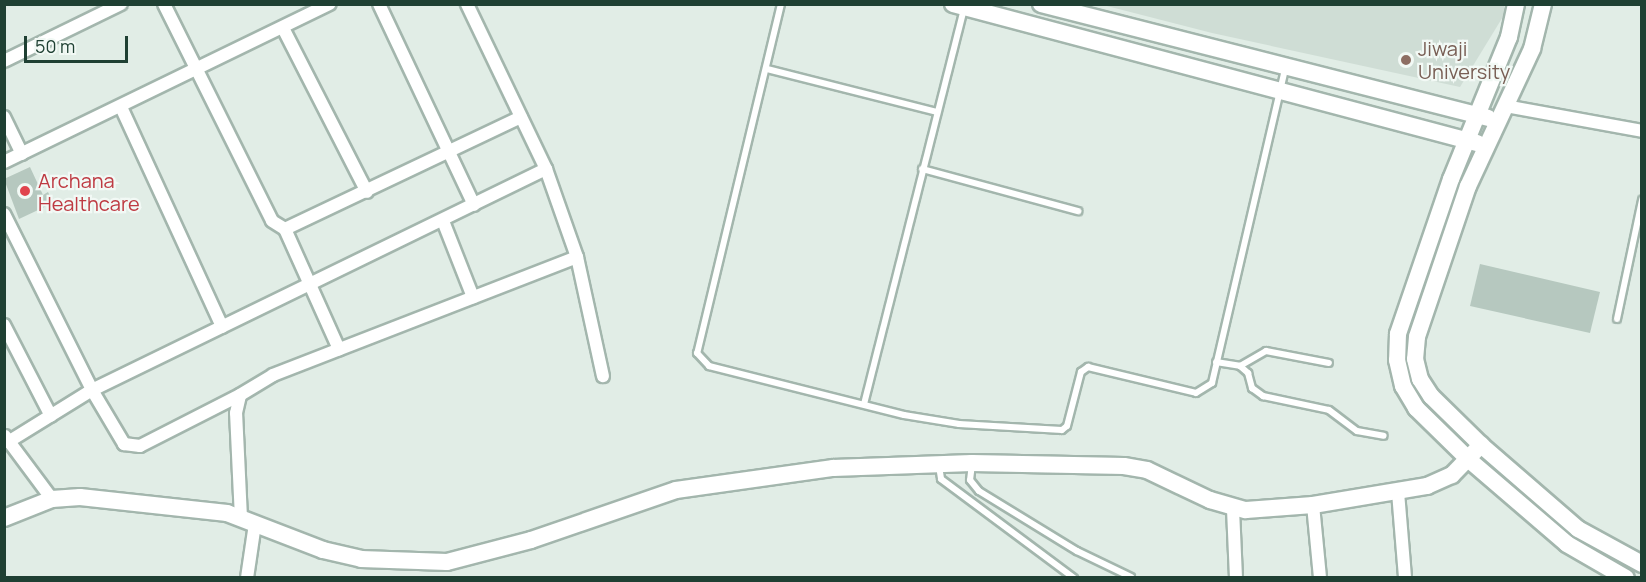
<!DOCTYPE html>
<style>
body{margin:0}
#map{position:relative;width:1646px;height:582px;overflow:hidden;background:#e1ede6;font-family:Manrope,sans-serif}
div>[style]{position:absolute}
.built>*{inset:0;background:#cfddd5}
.building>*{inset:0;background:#b6c8bf}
.roads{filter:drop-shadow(2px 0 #a3b6ad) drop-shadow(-2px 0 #a3b6ad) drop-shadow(0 2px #a3b6ad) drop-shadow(0 -2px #a3b6ad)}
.lane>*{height:6px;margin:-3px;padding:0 3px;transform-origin:3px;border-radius:3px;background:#fff}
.street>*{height:12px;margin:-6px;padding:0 6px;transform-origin:6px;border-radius:6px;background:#fff}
.secondary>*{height:16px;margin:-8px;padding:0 8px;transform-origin:8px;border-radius:8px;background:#fff}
.dots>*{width:16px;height:16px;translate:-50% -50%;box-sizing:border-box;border:3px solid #f2f9f5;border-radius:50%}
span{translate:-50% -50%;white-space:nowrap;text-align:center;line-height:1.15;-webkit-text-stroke:4.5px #f2f9f5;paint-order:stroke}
.education-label{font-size:20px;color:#785e54}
.left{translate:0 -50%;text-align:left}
.health-label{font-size:20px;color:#be3a42}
.frame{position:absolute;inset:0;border:6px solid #1f4033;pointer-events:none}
.scale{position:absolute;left:24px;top:36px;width:104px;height:27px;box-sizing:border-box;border:3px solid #1f4033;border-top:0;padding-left:8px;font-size:18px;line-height:21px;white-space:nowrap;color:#1f4033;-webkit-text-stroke:4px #f2f9f5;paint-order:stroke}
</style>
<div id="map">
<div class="built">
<div style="clip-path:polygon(1103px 5px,1504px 4px,1504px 15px,1460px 87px,1212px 33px)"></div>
</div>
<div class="building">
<div style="clip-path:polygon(30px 167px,43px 195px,48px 192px,53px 203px,19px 219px,4px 179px)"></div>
<div style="clip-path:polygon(1480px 264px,1600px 292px,1590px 333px,1470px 306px)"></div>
</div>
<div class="roads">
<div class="lane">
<div style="left:781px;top:4px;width:359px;rotate:103.5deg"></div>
<div style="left:697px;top:353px;width:18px;rotate:47deg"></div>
<div style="left:709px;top:366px;width:201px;rotate:14.1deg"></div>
<div style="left:904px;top:415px;width:56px;rotate:9.3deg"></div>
<div style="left:959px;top:424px;width:103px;rotate:3.3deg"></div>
<div style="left:1062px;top:430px;width:6px;rotate:-39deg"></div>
<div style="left:1067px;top:426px;width:56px;rotate:-75.5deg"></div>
<div style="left:1081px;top:372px;width:9px;rotate:-36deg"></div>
<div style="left:1088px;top:367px;width:111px;rotate:13.5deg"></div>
<div style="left:1196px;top:393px;width:19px;rotate:-32deg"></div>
<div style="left:1212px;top:383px;width:322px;rotate:-76.9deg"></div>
<div style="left:767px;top:69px;width:175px;rotate:14.2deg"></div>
<div style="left:922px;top:169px;width:162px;rotate:15.1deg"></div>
<div style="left:1617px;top:319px;width:122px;rotate:-78.1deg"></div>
<div style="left:1216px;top:362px;width:24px;rotate:9deg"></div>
<div style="left:1240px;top:366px;width:11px;rotate:41deg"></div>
<div style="left:1248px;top:373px;width:16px;rotate:75deg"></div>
<div style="left:1252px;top:388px;width:14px;rotate:36deg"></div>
<div style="left:1263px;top:396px;width:67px;rotate:12deg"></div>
<div style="left:1329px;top:410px;width:35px;rotate:37deg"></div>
<div style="left:1357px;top:431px;width:27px;rotate:10deg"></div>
<div style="left:1240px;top:366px;width:30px;rotate:-30deg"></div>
<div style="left:1266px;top:351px;width:64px;rotate:10.8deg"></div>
<div style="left:864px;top:404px;width:407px;rotate:-75.8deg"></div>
<div style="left:972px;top:464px;width:16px;rotate:97deg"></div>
<div style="left:970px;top:480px;width:14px;rotate:51deg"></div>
<div style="left:979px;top:491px;width:115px;rotate:31.5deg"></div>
<div style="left:1077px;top:551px;width:60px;rotate:25.7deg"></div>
<div style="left:939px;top:466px;width:13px;rotate:81deg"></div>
<div style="left:941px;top:479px;width:166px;rotate:36.7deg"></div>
</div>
<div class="street">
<div style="left:164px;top:4px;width:242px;rotate:63.5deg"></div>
<div style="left:272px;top:221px;width:15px;rotate:32deg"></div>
<div style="left:285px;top:229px;width:261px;rotate:-25.4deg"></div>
<div style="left:379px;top:4px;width:222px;rotate:64.7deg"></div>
<div style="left:283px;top:28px;width:184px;rotate:62.9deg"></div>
<div style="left:4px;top:61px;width:130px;rotate:-26deg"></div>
<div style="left:1505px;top:106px;width:139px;rotate:10.3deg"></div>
<div style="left:121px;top:107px;width:242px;rotate:65.3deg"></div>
<div style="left:4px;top:117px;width:41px;rotate:64.1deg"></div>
<div style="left:4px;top:162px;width:362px;rotate:-25.9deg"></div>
<div style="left:546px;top:169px;width:93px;rotate:70.6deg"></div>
<div style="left:577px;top:257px;width:122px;rotate:77.7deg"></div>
<div style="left:4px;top:214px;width:197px;rotate:63.4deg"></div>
<div style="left:92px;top:390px;width:63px;rotate:59.3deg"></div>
<div style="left:124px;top:444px;width:16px;rotate:7deg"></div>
<div style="left:140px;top:446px;width:112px;rotate:-27deg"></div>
<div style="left:443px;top:221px;width:82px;rotate:68.5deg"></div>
<div style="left:285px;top:229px;width:132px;rotate:65.8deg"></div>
<div style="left:4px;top:325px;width:102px;rotate:62.7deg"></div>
<div style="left:5px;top:436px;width:79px;rotate:53.3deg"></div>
<div style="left:8px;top:442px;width:99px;rotate:-31.8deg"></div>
<div style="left:92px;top:390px;width:505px;rotate:-25.96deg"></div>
<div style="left:546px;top:169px;width:183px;rotate:-115.6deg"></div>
<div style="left:1398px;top:492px;width:86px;rotate:85.3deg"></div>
<div style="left:1313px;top:505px;width:73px;rotate:84.5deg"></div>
<div style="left:1233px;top:509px;width:69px;rotate:87.5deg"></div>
<div style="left:241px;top:518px;width:105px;rotate:-92.7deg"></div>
<div style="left:236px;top:413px;width:18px;rotate:-77deg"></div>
<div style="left:240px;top:395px;width:39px;rotate:-31deg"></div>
<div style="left:273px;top:375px;width:326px;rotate:-21.2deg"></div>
<div style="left:247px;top:578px;width:55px;rotate:-81.6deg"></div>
</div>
<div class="secondary">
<div style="left:953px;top:4px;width:542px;rotate:14.86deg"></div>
<div style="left:1041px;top:4px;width:461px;rotate:14.3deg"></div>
<div style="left:1516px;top:4px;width:34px;rotate:102deg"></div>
<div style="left:1509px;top:37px;width:153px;rotate:112.2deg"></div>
<div style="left:1451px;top:179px;width:164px;rotate:108.9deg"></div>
<div style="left:1398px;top:334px;width:26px;rotate:92deg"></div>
<div style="left:1397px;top:360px;width:27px;rotate:77deg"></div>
<div style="left:1403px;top:386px;width:26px;rotate:59deg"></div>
<div style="left:1416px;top:408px;width:73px;rotate:44.4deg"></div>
<div style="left:1468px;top:459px;width:130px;rotate:40.6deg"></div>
<div style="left:1567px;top:544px;width:68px;rotate:30deg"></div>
<div style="left:1543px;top:4px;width:46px;rotate:103.7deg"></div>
<div style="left:1532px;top:49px;width:151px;rotate:115deg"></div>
<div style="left:1468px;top:186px;width:159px;rotate:108.7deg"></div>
<div style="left:1417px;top:337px;width:22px;rotate:95deg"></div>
<div style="left:1415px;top:359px;width:21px;rotate:76deg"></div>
<div style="left:1420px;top:379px;width:20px;rotate:57deg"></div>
<div style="left:1431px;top:396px;width:70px;rotate:44.4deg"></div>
<div style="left:1481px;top:445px;width:128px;rotate:40.9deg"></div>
<div style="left:1578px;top:529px;width:73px;rotate:28.7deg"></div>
<div style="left:4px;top:518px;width:52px;rotate:-21.6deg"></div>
<div style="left:52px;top:499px;width:28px;rotate:-4deg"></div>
<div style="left:80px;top:497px;width:148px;rotate:6.2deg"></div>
<div style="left:227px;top:513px;width:103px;rotate:21.1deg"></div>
<div style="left:323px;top:550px;width:39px;rotate:13deg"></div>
<div style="left:361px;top:559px;width:86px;rotate:2deg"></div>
<div style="left:447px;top:562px;width:87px;rotate:-14.7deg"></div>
<div style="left:531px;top:540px;width:153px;rotate:-19deg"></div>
<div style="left:676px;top:490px;width:159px;rotate:-8deg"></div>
<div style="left:833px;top:468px;width:139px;rotate:-2.1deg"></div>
<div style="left:972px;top:463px;width:152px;rotate:1.1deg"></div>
<div style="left:1124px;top:466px;width:23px;rotate:10deg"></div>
<div style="left:1147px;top:470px;width:70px;rotate:25.5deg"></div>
<div style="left:1210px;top:500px;width:37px;rotate:16deg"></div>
<div style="left:1246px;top:510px;width:67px;rotate:-4.3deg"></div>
<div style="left:1313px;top:505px;width:116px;rotate:-9.5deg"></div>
<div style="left:1427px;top:486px;width:27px;rotate:-24deg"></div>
<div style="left:1452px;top:475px;width:42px;rotate:-46deg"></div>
</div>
</div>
<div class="dots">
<div style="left:1406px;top:60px;background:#8d6e63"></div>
<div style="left:25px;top:191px;background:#e0444e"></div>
</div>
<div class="education-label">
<span class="left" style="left:1418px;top:60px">Jiwaji<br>University</span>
</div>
<div class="health-label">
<span class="left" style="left:38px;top:192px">Archana<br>Healthcare</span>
</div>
<div class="frame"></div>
<div class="scale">50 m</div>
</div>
